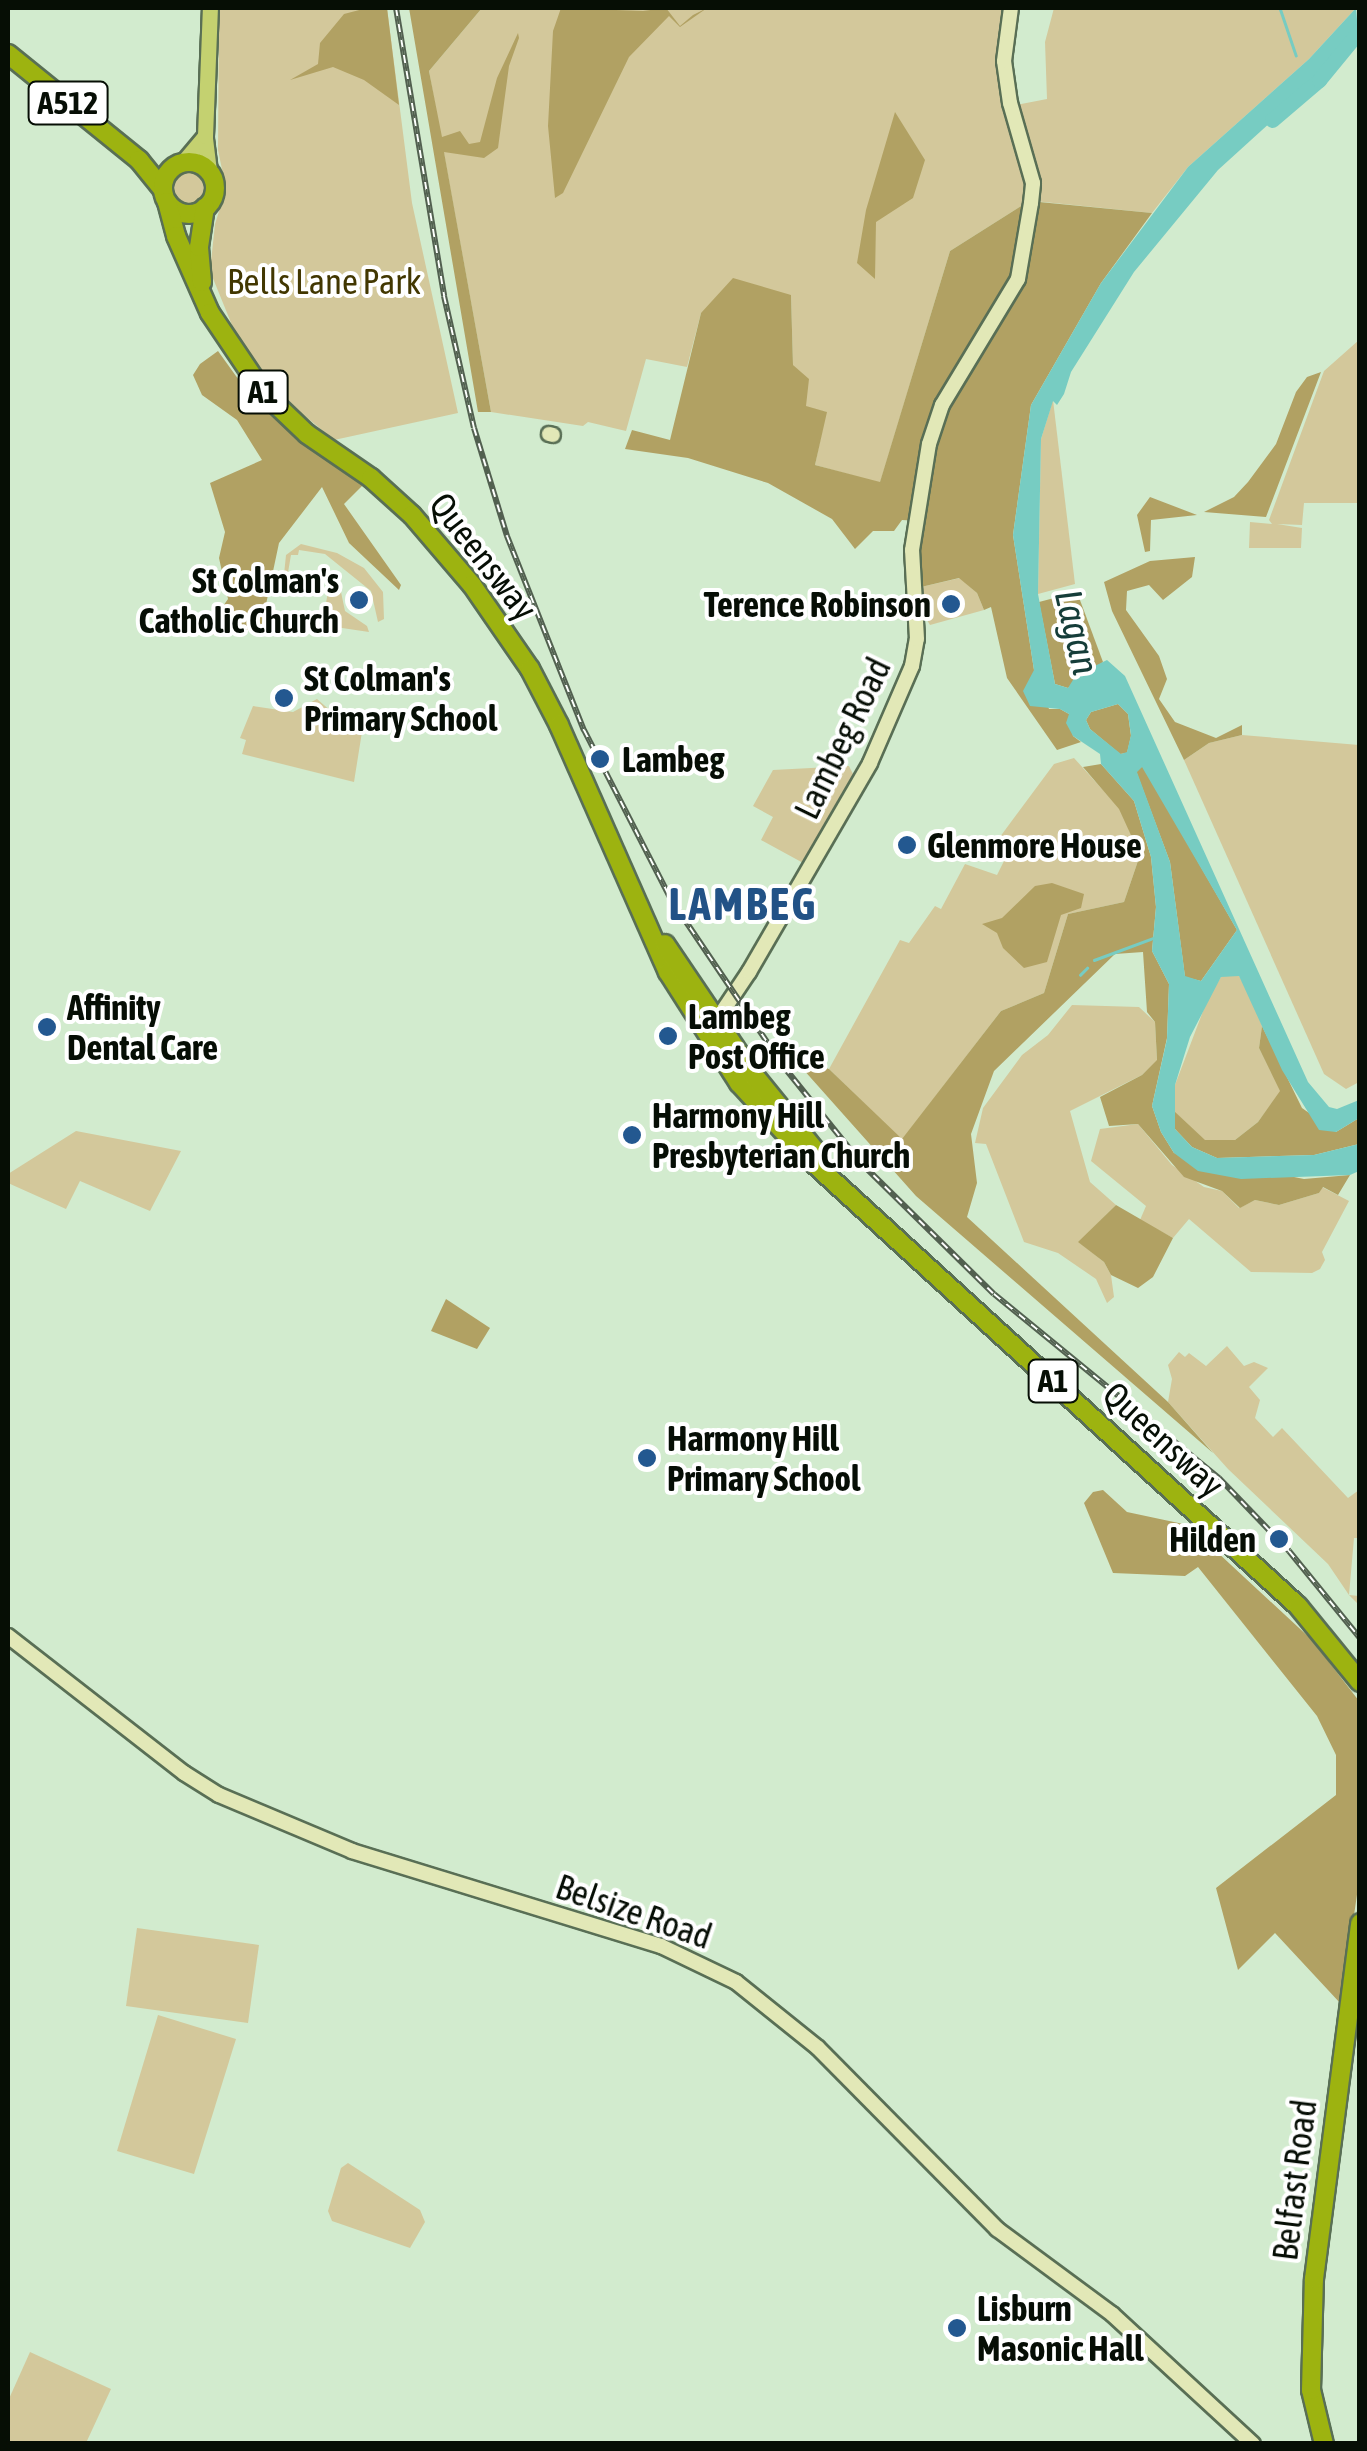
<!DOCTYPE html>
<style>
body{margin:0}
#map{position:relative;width:1367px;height:2451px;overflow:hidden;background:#d2ebce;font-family:"Asap Condensed",sans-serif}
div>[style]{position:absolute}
.green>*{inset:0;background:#d3c89b}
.round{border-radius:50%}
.forest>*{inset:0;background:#b1a163}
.water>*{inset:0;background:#77ccc2}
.stream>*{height:2.5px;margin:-1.25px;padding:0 1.25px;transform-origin:1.25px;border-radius:1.25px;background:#77ccc2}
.river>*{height:15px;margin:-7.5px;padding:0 7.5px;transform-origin:7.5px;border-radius:7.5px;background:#77ccc2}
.roads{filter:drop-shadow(2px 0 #596f55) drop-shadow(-2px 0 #596f55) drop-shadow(0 2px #596f55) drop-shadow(0 -2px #596f55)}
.secondary>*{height:14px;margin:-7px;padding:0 7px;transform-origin:7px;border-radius:7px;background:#e2e8b7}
.primary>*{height:15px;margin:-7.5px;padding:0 7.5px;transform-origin:7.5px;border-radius:7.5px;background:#c4d170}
.highway>*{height:18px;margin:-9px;padding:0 9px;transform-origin:9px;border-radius:9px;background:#9db310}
.highway>.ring{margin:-9px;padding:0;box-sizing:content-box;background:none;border:18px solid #9db310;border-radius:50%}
.rail>*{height:6px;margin-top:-3px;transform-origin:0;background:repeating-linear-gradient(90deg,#fff 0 8px,#526050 0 16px);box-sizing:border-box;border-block:2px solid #526050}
.dots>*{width:28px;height:28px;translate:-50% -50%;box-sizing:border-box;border:5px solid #fff;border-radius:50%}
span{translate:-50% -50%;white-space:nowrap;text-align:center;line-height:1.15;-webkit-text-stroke:8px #fff;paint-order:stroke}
.shield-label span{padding:2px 8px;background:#fff;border:2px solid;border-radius:8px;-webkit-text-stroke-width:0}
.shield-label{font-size:32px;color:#060e05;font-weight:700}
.park-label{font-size:35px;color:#423701}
.street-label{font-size:35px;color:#060e05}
.poi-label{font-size:35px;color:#060e05;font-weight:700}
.right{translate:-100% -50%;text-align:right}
.left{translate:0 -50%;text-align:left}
.water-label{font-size:38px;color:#153d39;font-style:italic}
.district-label{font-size:45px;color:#225286;font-weight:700;letter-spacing:2.5px}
.frame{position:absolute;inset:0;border:10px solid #060e05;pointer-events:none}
</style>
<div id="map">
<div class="green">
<div style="clip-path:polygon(219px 8px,387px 8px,412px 203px,458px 413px,334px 440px,276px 392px,238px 340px,210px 271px,215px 224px,226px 189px,218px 150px)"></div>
<div style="clip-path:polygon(482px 8px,1003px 8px,996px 55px,1029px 201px,950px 251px,880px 483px,815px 465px,826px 412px,806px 407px,793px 365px,791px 295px,701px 313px,687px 367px,646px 359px,626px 431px,588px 422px,583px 426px,491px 412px,429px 71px)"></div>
<div style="clip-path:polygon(1054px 8px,1356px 8px,1309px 59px,1188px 167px,1152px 213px,1034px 201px,1038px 184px,1016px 105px,1047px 99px,1045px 42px)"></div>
<div class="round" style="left:171px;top:171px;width:36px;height:36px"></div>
<div style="clip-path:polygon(1359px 340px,1359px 503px,1304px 503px,1302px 525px,1277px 524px,1302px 528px,1301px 548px,1249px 548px,1250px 522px,1272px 524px,1269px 520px,1324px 371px)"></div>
<div style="clip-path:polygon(1053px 400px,1075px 584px,1038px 594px,1041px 439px)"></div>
<div style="clip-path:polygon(301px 544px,337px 553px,364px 568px,383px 592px,384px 619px,378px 622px,371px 591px,325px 554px,299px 550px,298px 555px,291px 555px,285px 590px,292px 594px,282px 594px,286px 555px)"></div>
<div style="clip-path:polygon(337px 573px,345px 611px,367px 626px,369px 632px,322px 625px,330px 581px)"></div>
<div style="clip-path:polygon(960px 578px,977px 593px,984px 610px,930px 625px,924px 615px,921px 587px)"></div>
<div style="clip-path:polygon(317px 699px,332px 712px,354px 717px,365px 713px,354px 782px,242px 754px,246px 740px,240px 738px,253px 706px,293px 712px)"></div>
<div style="clip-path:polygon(1242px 735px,1359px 745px,1359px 1082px,1346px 1089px,1324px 1074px,1184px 760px,1209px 743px)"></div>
<div style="clip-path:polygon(1074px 758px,1120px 809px,1140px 855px,1124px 902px,1068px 914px,1044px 993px,1001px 1011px,902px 1140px,829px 1069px,900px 940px,909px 943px,935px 906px,941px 909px,965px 864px,997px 875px,1004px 861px,994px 845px,1054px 764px)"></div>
<div style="clip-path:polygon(849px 766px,855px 778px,805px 864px,761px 840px,773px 817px,753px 806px,773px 770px)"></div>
<div style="clip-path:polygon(1229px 973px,1239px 976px,1251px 996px,1262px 1026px,1259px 1048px,1281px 1091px,1258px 1122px,1235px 1140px,1204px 1140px,1172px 1109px,1175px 1085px,1208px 998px,1221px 977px)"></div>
<div style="clip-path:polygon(1072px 1005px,1139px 1007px,1155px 1022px,1157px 1061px,1142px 1075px,1070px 1111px,1090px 1182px,1116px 1205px,1079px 1242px,1104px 1262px,1111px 1275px,1114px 1297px,1107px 1303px,1096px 1279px,1058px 1253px,1024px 1242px,986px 1144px,975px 1143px,983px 1108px,1022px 1055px,1048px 1035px)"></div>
<div style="clip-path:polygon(1138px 1124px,1172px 1165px,1204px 1187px,1222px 1191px,1239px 1208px,1255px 1200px,1279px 1205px,1319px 1193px,1322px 1187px,1349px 1201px,1322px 1252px,1325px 1260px,1320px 1269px,1312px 1273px,1251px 1272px,1189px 1219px,1173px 1238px,1140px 1220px,1146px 1206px,1091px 1161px,1100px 1129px)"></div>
<div style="clip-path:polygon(76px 1131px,181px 1151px,150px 1211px,80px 1181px,66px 1209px,8px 1183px,8px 1174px)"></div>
<div style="clip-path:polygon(1227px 1346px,1244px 1366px,1254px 1362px,1268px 1368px,1249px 1387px,1260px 1400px,1255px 1418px,1273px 1437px,1282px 1428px,1348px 1498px,1359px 1490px,1359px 1538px,1354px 1538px,1349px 1595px,1359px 1596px,1359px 1605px,1349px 1595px,1328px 1564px,1228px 1469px,1168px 1402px,1172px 1379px,1168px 1365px,1179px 1352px,1185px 1357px,1189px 1353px,1206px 1366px)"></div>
<div style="clip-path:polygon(137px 1928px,259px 1945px,248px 2023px,126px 2006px)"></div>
<div style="clip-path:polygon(158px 2015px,236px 2039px,194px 2174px,117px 2151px)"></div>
<div style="clip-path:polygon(348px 2163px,420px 2210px,425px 2222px,410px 2248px,332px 2221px,328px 2211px,341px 2168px)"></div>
<div style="clip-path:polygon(30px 2352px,111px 2389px,86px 2443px,8px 2443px,8px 2401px)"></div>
</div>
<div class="forest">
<div style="clip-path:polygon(367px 8px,387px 8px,399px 105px,364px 80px,333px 67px,290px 80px,318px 64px,320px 43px,344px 14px)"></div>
<div style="clip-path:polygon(409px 8px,482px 8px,429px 71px,442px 137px,460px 131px,469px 144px,480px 142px,497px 78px,518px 33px,519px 38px,509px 66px,498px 148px,484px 158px,444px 152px,491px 412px,478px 412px)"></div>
<div style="clip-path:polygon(561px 8px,643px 11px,666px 8px,680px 26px,693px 15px,707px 8px,680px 27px,669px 16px,629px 57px,563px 193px,555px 198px,548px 126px,553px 31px)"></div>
<div style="clip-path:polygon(895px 112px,925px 160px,913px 198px,876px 222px,875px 279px,857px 263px,866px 210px)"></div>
<div style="clip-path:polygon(1029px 201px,1152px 213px,1101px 283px,1031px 405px,1013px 535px,1034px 670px,1049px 709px,1060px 709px,1069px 714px,1073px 736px,1081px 742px,1057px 750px,1007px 678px,991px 607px,984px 610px,977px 593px,959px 578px,921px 587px,921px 521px,902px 520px,894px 531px,873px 531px,855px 549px,832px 519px,768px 483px,688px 458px,625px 449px,632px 430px,670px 440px,701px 313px,733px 278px,791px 295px,793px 365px,809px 379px,806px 406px,827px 412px,815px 465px,880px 482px,950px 251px)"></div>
<div style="clip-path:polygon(218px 351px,241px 383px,281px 422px,367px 481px,344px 504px,401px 585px,399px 590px,349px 543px,322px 487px,279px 543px,261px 628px,215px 635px,187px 628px,221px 609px,228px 599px,219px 558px,225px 532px,210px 483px,262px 460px,237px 420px,202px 395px,193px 375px,200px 364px)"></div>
<div style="clip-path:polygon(1321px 372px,1266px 517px,1204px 512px,1234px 497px,1248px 482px,1276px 444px,1296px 392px,1307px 377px)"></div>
<div style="clip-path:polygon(1150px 497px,1197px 515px,1151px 520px,1150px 551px,1145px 552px,1137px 515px)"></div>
<div style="clip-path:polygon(1195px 557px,1192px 577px,1163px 600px,1149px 585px,1127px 591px,1126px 610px,1159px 656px,1167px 679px,1159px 699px,1175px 722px,1216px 738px,1242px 725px,1242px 735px,1209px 743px,1184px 760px,1112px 611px,1104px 582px,1150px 561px)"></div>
<div style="clip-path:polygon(1077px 592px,1103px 662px,1068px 688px,1055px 684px,1039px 602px)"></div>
<div style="clip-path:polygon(1118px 704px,1128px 714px,1131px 736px,1127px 753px,1120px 754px,1090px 729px,1086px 720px,1091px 712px)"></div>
<div style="clip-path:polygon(1101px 764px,1134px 801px,1151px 857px,1156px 907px,1152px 951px,1169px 984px,1167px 1038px,1152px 1106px,1161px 1132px,1174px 1153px,1304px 1179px,1350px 1175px,1338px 1195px,1323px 1187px,1319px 1193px,1279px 1205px,1255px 1200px,1240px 1208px,1222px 1191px,1184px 1177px,1138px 1124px,1109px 1126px,1100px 1097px,1142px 1075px,1157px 1060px,1155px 1022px,1147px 1012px,1143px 952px,1115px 954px,994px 1071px,971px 1134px,977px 1183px,967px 1217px,1168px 1402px,1213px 1453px,916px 1196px,794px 1059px,829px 1069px,902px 1139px,1001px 1011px,1044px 993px,1068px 914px,1124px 902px,1140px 855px,1119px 809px,1083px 767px)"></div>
<div style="clip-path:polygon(1143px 766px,1237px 930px,1201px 981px,1185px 977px,1170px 862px,1136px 771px)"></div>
<div style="clip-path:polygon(1052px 883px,1084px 894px,1081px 908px,1061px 915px,1047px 962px,1024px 968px,1003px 948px,997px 933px,982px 924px,1002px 918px,1035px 886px)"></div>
<div style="clip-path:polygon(1262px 1026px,1302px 1108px,1336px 1132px,1359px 1118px,1359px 1144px,1314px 1155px,1217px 1158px,1192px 1147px,1175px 1129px,1172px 1109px,1205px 1140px,1235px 1140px,1258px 1122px,1280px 1091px,1259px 1048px)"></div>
<div style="clip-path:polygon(1116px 1205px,1173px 1238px,1153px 1277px,1138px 1288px,1111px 1275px,1104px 1262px,1078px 1242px)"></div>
<div style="clip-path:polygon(446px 1299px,490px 1328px,477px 1349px,431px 1331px)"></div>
<div style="clip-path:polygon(1103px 1490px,1127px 1512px,1188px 1525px,1312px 1640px,1359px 1701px,1359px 1881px,1341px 2004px,1275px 1933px,1238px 1970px,1216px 1888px,1336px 1795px,1336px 1755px,1317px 1716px,1198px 1567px,1185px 1576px,1113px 1573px,1084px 1503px,1093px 1492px)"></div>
</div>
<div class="water">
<div style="clip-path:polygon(evenodd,1356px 8px,1359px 42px,1218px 170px,1134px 272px,1071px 372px,1064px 394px,1057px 405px,1053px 401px,1041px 439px,1038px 594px,1055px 684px,1068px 688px,1076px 675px,1107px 660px,1125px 676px,1308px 1082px,1329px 1107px,1337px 1109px,1359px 1100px,1359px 1118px,1336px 1132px,1319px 1130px,1282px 1070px,1239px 976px,1221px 977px,1190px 1037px,1175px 1085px,1175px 1129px,1192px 1147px,1217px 1158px,1314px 1155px,1359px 1144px,1359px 1171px,1350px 1175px,1241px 1179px,1198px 1171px,1174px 1153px,1161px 1132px,1152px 1106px,1167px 1039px,1169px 984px,1152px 951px,1156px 907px,1151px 857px,1134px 801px,1101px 764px,1100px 754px,1073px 736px,1066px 723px,1069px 714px,1060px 709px,1030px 706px,1023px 691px,1034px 670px,1013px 535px,1031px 405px,1101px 283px,1188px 167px,1309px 59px,1356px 8px,1118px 704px,1128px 714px,1131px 735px,1127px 752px,1121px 754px,1090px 729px,1086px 720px,1091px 712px,1118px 704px,1356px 8px,1142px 767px,1237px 930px,1201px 981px,1185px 976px,1170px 862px,1137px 772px,1142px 767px)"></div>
</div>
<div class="stream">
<div style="left:1280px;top:8px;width:50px;rotate:71.2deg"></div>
<div style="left:1094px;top:960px;width:63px;rotate:-20.4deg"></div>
<div style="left:1080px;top:975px;width:10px;rotate:-45deg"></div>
</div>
<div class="river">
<div style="left:1272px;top:120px;width:62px;rotate:-40.4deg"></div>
<div style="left:1319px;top:80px;width:65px;rotate:-50.6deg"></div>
</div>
<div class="roads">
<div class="secondary">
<div style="left:549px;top:434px;width:4px;rotate:14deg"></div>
<div style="left:712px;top:1027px;width:66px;rotate:-56.1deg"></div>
<div style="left:749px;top:972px;width:241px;rotate:-59.9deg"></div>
<div style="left:870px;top:763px;width:106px;rotate:-66.6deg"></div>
<div style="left:912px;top:666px;width:27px;rotate:-80deg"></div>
<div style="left:917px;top:639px;width:89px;rotate:-93.2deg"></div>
<div style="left:912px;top:550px;width:107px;rotate:-80.9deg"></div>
<div style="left:929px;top:444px;width:41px;rotate:-71.6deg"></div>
<div style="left:942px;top:405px;width:147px;rotate:-58.9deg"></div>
<div style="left:1018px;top:279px;width:77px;rotate:-80.3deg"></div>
<div style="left:1031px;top:203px;width:20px;rotate:-84deg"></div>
<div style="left:1033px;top:183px;width:83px;rotate:-106deg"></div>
<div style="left:1010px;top:103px;width:42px;rotate:-98.1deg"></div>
<div style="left:1004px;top:61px;width:53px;rotate:-82.5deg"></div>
<div style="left:8px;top:1636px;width:223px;rotate:37.9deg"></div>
<div style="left:184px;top:1773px;width:41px;rotate:32.2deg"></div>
<div style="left:219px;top:1795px;width:144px;rotate:22.8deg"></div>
<div style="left:352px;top:1851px;width:323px;rotate:17.1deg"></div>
<div style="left:661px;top:1946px;width:83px;rotate:25.6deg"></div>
<div style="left:736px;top:1982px;width:105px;rotate:38.8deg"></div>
<div style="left:818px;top:2048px;width:255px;rotate:45.3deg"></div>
<div style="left:997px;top:2229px;width:143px;rotate:36.5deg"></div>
<div style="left:1112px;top:2314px;width:192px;rotate:42.7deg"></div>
</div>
<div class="primary">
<div style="left:183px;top:162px;width:34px;rotate:-50deg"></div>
<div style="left:209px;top:171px;width:35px;rotate:-97deg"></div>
<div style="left:205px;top:136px;width:128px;rotate:-87.8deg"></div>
</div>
<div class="highway">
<div style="left:8px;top:54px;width:169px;rotate:39deg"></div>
<div style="left:139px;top:160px;width:38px;rotate:51deg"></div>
<div class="ring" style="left:163px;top:162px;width:34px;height:34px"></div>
<div style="left:167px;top:202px;width:35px;rotate:75deg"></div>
<div style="left:176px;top:236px;width:84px;rotate:66.2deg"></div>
<div style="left:210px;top:313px;width:97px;rotate:56deg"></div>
<div style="left:264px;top:393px;width:59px;rotate:43.6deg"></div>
<div style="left:307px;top:434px;width:78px;rotate:34.5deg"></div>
<div style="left:371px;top:478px;width:55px;rotate:42.1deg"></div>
<div style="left:412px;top:515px;width:92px;rotate:49.4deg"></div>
<div style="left:472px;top:585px;width:102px;rotate:55.4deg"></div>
<div style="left:530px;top:669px;width:63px;rotate:62.6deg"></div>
<div style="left:559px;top:725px;width:270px;rotate:66.2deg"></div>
<div style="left:668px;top:972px;width:132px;rotate:57.4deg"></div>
<div style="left:739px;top:1083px;width:103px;rotate:47.4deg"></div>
<div style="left:809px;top:1159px;width:663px;rotate:42.43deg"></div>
<div style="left:1298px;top:1606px;width:98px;rotate:50.8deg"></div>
<div style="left:202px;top:282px;width:35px;rotate:-95deg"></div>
<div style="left:199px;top:247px;width:40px;rotate:-81.5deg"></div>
<div style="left:665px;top:944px;width:157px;rotate:55.9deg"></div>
<div style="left:753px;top:1074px;width:97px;rotate:50.9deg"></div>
<div style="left:1324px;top:2444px;width:56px;rotate:-103.5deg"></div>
<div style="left:1311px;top:2390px;width:111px;rotate:-88.5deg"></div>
<div style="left:1314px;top:2279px;width:359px;rotate:-82.6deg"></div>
</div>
</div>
<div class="rail">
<div style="left:396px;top:8px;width:292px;rotate:80.5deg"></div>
<div style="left:444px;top:296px;width:135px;rotate:77.2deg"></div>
<div style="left:474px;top:428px;width:113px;rotate:73deg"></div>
<div style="left:507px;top:536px;width:209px;rotate:68.4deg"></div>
<div style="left:584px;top:730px;width:192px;rotate:62.8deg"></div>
<div style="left:672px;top:901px;width:200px;rotate:56deg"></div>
<div style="left:784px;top:1067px;width:124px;rotate:51.2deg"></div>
<div style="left:862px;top:1164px;width:185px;rotate:44.6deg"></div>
<div style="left:994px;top:1294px;width:291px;rotate:39.3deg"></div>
<div style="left:1219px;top:1478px;width:101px;rotate:46.2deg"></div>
<div style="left:1289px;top:1551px;width:112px;rotate:50.8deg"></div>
</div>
<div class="dots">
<div style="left:359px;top:600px;background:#235890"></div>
<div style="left:951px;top:604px;background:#235890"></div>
<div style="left:284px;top:698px;background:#235890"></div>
<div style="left:600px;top:759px;background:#235890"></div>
<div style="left:907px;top:845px;background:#235890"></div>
<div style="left:47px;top:1027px;background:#235890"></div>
<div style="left:668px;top:1036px;background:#235890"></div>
<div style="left:632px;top:1135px;background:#235890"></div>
<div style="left:647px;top:1458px;background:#235890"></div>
<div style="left:1279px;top:1539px;background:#235890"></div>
<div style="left:957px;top:2328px;background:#235890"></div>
</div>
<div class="shield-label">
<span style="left:68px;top:103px">A512</span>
<span style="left:263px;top:392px">A1</span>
<span style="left:1053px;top:1381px">A1</span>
</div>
<div class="park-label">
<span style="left:324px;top:281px">Bells Lane Park</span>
</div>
<div class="street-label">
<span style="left:484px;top:556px;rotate:52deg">Queensway</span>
<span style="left:842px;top:738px;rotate:-64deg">Lambeg Road</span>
<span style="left:1164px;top:1439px;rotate:43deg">Queensway</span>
<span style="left:634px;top:1911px;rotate:19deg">Belsize Road</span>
<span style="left:1294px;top:2180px;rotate:-83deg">Belfast Road</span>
</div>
<div class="poi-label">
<span class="right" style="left:339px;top:600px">St Colman's<br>Catholic Church</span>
<span class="right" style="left:931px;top:604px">Terence Robinson</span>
<span class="left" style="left:304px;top:698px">St Colman's<br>Primary School</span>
<span class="left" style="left:622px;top:759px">Lambeg</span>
<span class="left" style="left:927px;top:845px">Glenmore House</span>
<span class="left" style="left:67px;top:1027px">Affinity<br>Dental Care</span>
<span class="left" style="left:688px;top:1036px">Lambeg<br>Post Office</span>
<span class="left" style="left:652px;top:1135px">Harmony Hill<br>Presbyterian Church</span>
<span class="left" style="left:667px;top:1458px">Harmony Hill<br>Primary School</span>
<span class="right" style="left:1256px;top:1539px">Hilden</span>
<span class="left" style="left:977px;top:2328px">Lisburn<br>Masonic Hall</span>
</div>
<div class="water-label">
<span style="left:1077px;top:632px;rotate:77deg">Lagan</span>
</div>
<div class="district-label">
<span style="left:743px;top:905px">LAMBEG</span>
</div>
<div class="frame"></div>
</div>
